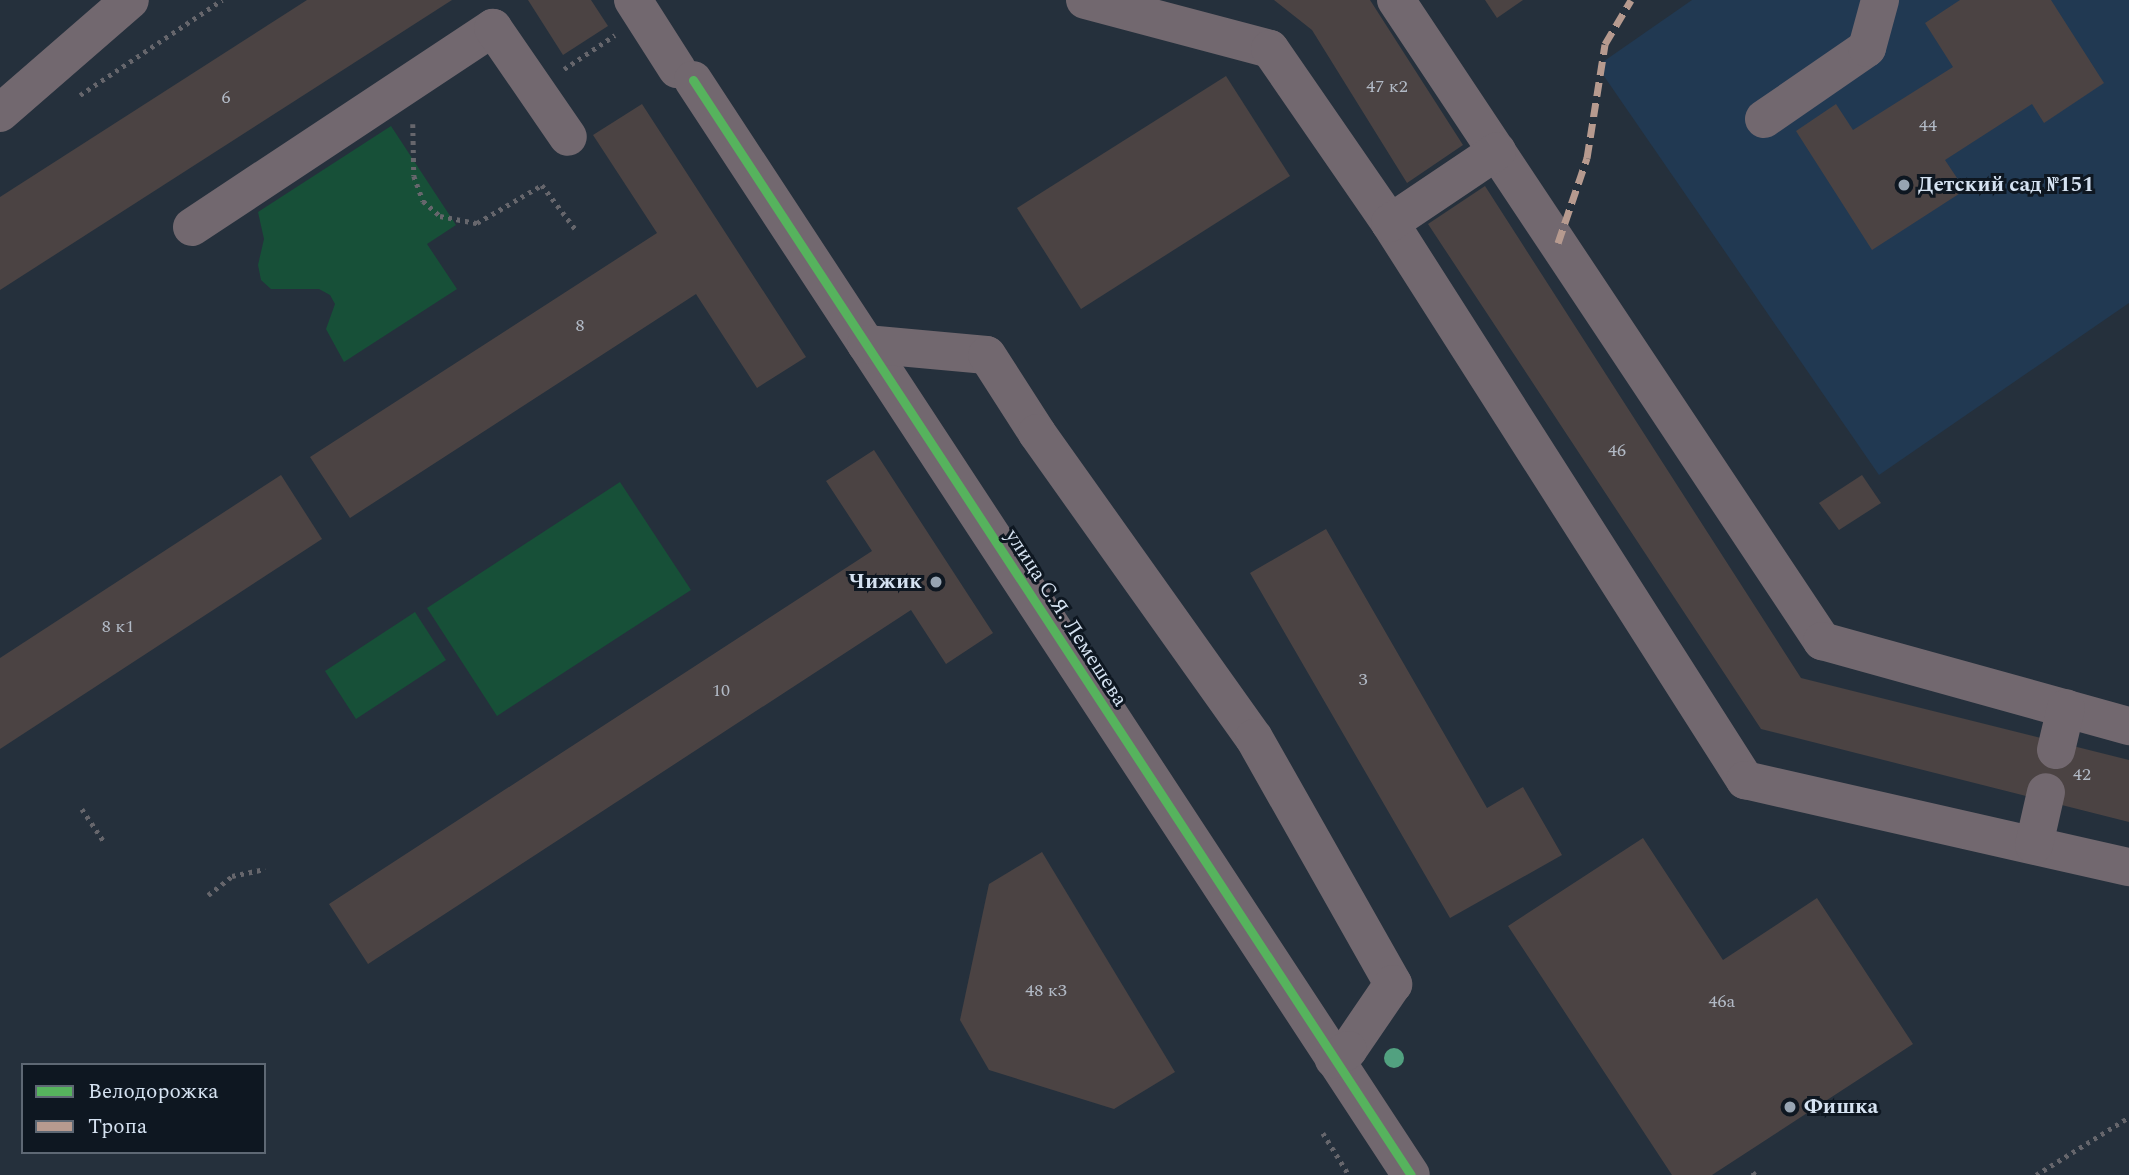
<!DOCTYPE html>
<meta charset="utf-8">
<style>
body{margin:0}
#map{position:relative;width:2129px;height:1175px;overflow:hidden;background:#25303c;font-family:Spectral,serif}
div>[style]{position:absolute}
.built>*{inset:0;background:#213952}
.green>*{inset:0;background:#175038}
.building>*{inset:0;background:#4b4343}
.path>*{height:4.5px;margin-top:-2.25px;transform-origin:0;background:repeating-linear-gradient(90deg,#66666c 0 3.5px,transparent 0 8.5px)}
.minor>*{height:38px;margin:-19px;padding:0 19px;transform-origin:19px;border-radius:19px;background:#72686f}
.quiet>*{height:7px;margin-top:-3.5px;transform-origin:0;background:repeating-linear-gradient(90deg,#b69a8f 0 14px,transparent 0 21px)}
.cycleway>*{height:9px;margin:-4.5px;padding:0 4.5px;transform-origin:4.5px;border-radius:4.5px;background:#56b35d}
.trees>*{width:20px;height:20px;margin:-10px;border-radius:50%;background:#52a180}
.dots>*{width:19px;height:19px;translate:-50% -50%;box-sizing:border-box;border:4px solid #0e1721;border-radius:50%}
span{translate:-50% -50%;white-space:nowrap;text-align:center;line-height:1.15;-webkit-text-stroke:6px #0e1721;paint-order:stroke}
.number-label{font-size:18px;color:#b2bac6}
.number-label span{-webkit-text-stroke-width:0}
.poi-label{font-size:21px;color:#d5e2f1;font-weight:700}
.left{translate:0 -50%;text-align:left}
.right{translate:-100% -50%;text-align:right}
.street-label{font-size:21px;color:#d5e2f1}
.legend{position:absolute;left:21px;top:1063px;width:245px;height:91px;box-sizing:border-box;background:#0e1721;border:2px solid #5e6874;margin:0;padding:9px 12px;list-style:none;font-size:21px;color:#d5e2f1}
.legend li{display:flex;align-items:center;gap:14px;height:35px}
.legend b{width:35px;border:2px solid #5e6874}
</style>
<div id="map">
<div class="built">
<div style="clip-path:polygon(1692px 0,2129px 0,2129px 303px,1879px 475px,1597px 66px)"></div>
</div>
<div class="green">
<div style="clip-path:polygon(391px 126px,456px 225px,427px 244px,457px 289px,344px 362px,326px 329px,335px 304px,330px 295px,319px 289px,271px 289px,261px 280px,258px 265px,264px 239px,258px 212px)"></div>
<div style="clip-path:polygon(620px 482px,691px 590px,497px 716px,427px 608px)"></div>
<div style="clip-path:polygon(415px 612px,446px 660px,356px 719px,325px 671px)"></div>
</div>
<div class="building">
<div style="clip-path:polygon(307px 0,452px 0,0 290px,0 197px)"></div>
<div style="clip-path:polygon(528px 0,591px 0,608px 26px,563px 55px)"></div>
<div style="clip-path:polygon(1274px 0,1370px 0,1463px 145px,1407px 183px,1312px 30px)"></div>
<div style="clip-path:polygon(1485px 0,1523px 0,1497px 18px)"></div>
<div style="clip-path:polygon(1960px 0,2051px 0,2104px 83px,2044px 123px,2032px 104px,1945px 160px,1965px 190px,1872px 250px,1796px 131px,1836px 104px,1853px 130px,1953px 67px,1925px 23px)"></div>
<div style="clip-path:polygon(1226px 76px,1290px 176px,1081px 309px,1017px 208px)"></div>
<div style="clip-path:polygon(642px 104px,806px 357px,757px 388px,696px 294px,350px 518px,310px 457px,657px 233px,593px 135px)"></div>
<div style="clip-path:polygon(1485px 186px,1801px 678px,2129px 760px,2129px 822px,1761px 729px,1428px 224px)"></div>
<div style="clip-path:polygon(874px 450px,993px 633px,946px 664px,911px 610px,368px 964px,329px 904px,872px 551px,826px 481px)"></div>
<div style="clip-path:polygon(281px 475px,322px 539px,0 749px,0 658px)"></div>
<div style="clip-path:polygon(1862px 475px,1881px 503px,1839px 530px,1819px 503px)"></div>
<div style="clip-path:polygon(1326px 529px,1487px 808px,1523px 787px,1562px 855px,1450px 918px,1250px 573px)"></div>
<div style="clip-path:polygon(1643px 838px,1723px 960px,1817px 898px,1913px 1044px,1712px 1175px,1672px 1175px,1508px 926px)"></div>
<div style="clip-path:polygon(1042px 852px,1175px 1072px,1114px 1109px,989px 1070px,960px 1020px,989px 884px)"></div>
</div>
<div class="path">
<div style="left:564px;top:69px;width:61px;rotate:-33.7deg"></div>
<div style="left:80px;top:95px;width:171px;rotate:-33.8deg"></div>
<div style="left:413px;top:124px;width:52px;rotate:88.9deg"></div>
<div style="left:414px;top:176px;width:27px;rotate:70deg"></div>
<div style="left:423px;top:201px;width:23px;rotate:41deg"></div>
<div style="left:440px;top:216px;width:38px;rotate:11deg"></div>
<div style="left:477px;top:223px;width:75px;rotate:-30.3deg"></div>
<div style="left:542px;top:185px;width:56px;rotate:52.9deg"></div>
<div style="left:82px;top:809px;width:41px;rotate:55.9deg"></div>
<div style="left:208px;top:895px;width:31px;rotate:-38deg"></div>
<div style="left:232px;top:876px;width:34px;rotate:-12deg"></div>
<div style="left:1323px;top:1133px;width:49px;rotate:58.2deg"></div>
<div style="left:1753px;top:1172px;width:4px;rotate:56deg"></div>
<div style="left:2036px;top:1175px;width:110px;rotate:-31.9deg"></div>
</div>
<div class="minor">
<div style="left:633px;top:0;width:82px;rotate:57.5deg"></div>
<div style="left:1085px;top:0;width:191px;rotate:14.8deg"></div>
<div style="left:1270px;top:49px;width:211px;rotate:55.4deg"></div>
<div style="left:1390px;top:223px;width:661px;rotate:57.49deg"></div>
<div style="left:1745px;top:780px;width:394px;rotate:12.8deg"></div>
<div style="left:1396px;top:0;width:770px;rotate:56.39deg"></div>
<div style="left:1822px;top:641px;width:319px;rotate:15.5deg"></div>
<div style="left:693px;top:80px;width:1309px;rotate:56.75deg"></div>
<div style="left:0;top:113px;width:172px;rotate:-41deg"></div>
<div style="left:1764px;top:119px;width:125px;rotate:-34.6deg"></div>
<div style="left:1867px;top:48px;width:50px;rotate:-74.8deg"></div>
<div style="left:1390px;top:223px;width:129px;rotate:-33.9deg"></div>
<div style="left:192px;top:227px;width:361px;rotate:-33.5deg"></div>
<div style="left:493px;top:28px;width:132px;rotate:55.5deg"></div>
<div style="left:866px;top:344px;width:121px;rotate:5.2deg"></div>
<div style="left:987px;top:355px;width:93px;rotate:57.3deg"></div>
<div style="left:1037px;top:433px;width:374px;rotate:54.6deg"></div>
<div style="left:1254px;top:738px;width:283px;rotate:60.5deg"></div>
<div style="left:1393px;top:984px;width:80px;rotate:124.3deg"></div>
<div style="left:1348px;top:1050px;width:17px;rotate:147deg"></div>
<div style="left:2056px;top:750px;width:43px;rotate:-76.6deg"></div>
<div style="left:2034px;top:845px;width:54px;rotate:-77.2deg"></div>
</div>
<div class="quiet">
<div style="left:1558px;top:243px;width:90px;rotate:-71.2deg"></div>
<div style="left:1587px;top:158px;width:115px;rotate:-81deg"></div>
<div style="left:1605px;top:44px;width:51px;rotate:-59.4deg"></div>
</div>
<div class="cycleway">
<div style="left:693px;top:80px;width:1309px;rotate:56.75deg"></div>
</div>
<div class="trees">
<div style="left:1394px;top:1058px"></div>
</div>
<div class="dots">
<div style="left:1904px;top:185px;background:#97a4b2"></div>
<div style="left:936px;top:582px;background:#97a4b2"></div>
<div style="left:1790px;top:1107px;background:#97a4b2"></div>
</div>
<div class="number-label">
<span style="left:1387px;top:87px">47 к2</span>
<span style="left:226px;top:98px">6</span>
<span style="left:1928px;top:126px">44</span>
<span style="left:580px;top:326px">8</span>
<span style="left:1617px;top:451px">46</span>
<span style="left:118px;top:627px">8 к1</span>
<span style="left:1363px;top:680px">3</span>
<span style="left:721px;top:691px">10</span>
<span style="left:2082px;top:775px">42</span>
<span style="left:1046px;top:991px">48 к3</span>
<span style="left:1722px;top:1002px">46а</span>
</div>
<div class="poi-label">
<span class="left" style="left:1918px;top:185px">Детский сад №151</span>
<span class="right" style="left:922px;top:582px">Чижик</span>
<span class="left" style="left:1804px;top:1107px">Фишка</span>
</div>
<div class="street-label">
<span style="left:1066px;top:618px;rotate:57deg">улица С.Я. Лемешева</span>
</div>
<ul class="legend">
<li><b style="height:9px;background:#56b35d"></b>Велодорожка</li>
<li><b style="height:9px;background:#b69a8f"></b>Тропа</li>
</ul>
</div>
